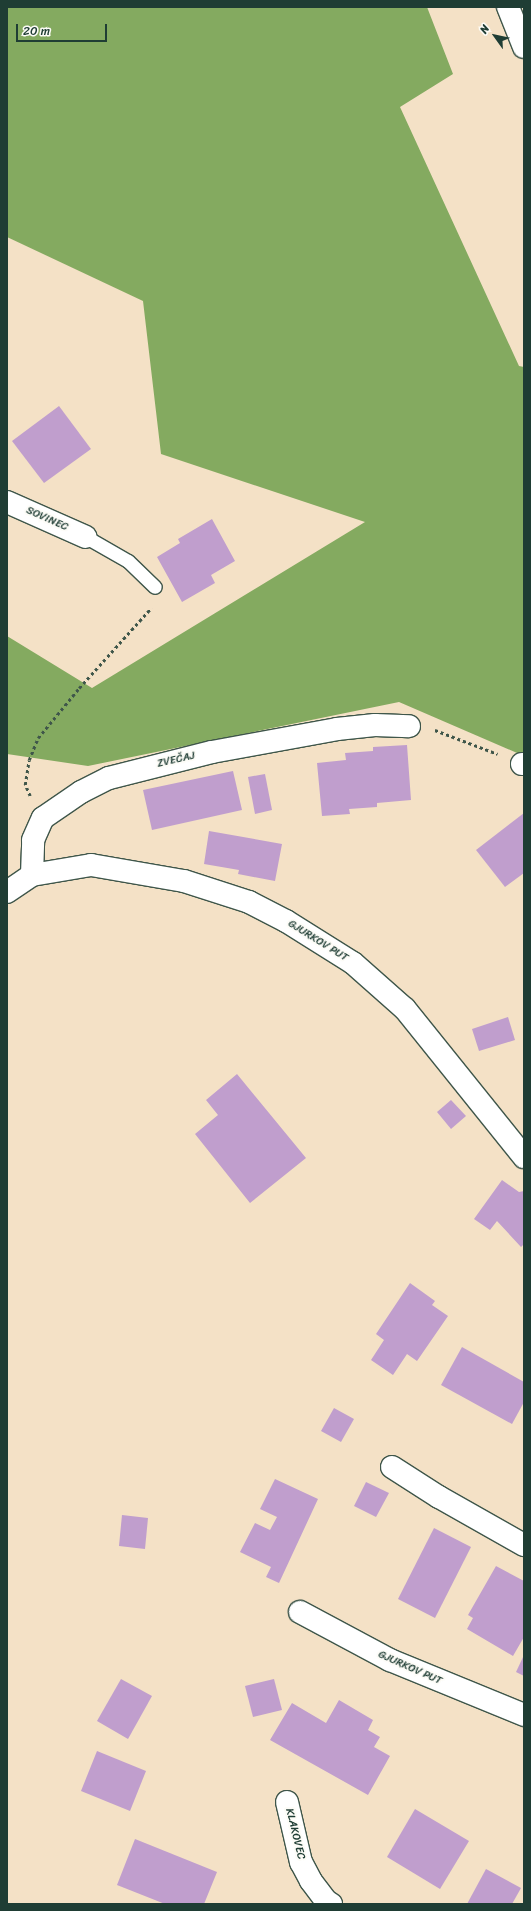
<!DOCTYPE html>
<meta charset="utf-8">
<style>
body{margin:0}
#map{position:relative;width:531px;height:1911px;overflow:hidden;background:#f4e1c6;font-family:Sriracha,sans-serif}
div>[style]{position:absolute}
.forest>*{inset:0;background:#84aa60}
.building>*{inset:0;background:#c09ecd}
.path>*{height:2.5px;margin-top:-1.25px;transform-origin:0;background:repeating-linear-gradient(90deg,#3f564a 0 3px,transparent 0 6px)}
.roads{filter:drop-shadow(1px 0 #3f564a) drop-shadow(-1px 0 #3f564a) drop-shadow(0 1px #3f564a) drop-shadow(0 -1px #3f564a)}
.lane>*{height:13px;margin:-6.5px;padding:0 6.5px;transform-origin:6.5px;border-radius:6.5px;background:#fff}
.street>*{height:22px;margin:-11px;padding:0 11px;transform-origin:11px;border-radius:11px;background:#fff}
span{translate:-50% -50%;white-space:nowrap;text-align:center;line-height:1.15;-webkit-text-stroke:4px #fdfcf7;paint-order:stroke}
.street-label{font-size:11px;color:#1f3d34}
.frame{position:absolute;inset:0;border:8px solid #1f3d34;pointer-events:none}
.north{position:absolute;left:475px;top:16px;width:40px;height:40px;-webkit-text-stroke:3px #fdfcf7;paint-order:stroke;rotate:303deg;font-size:11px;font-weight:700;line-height:16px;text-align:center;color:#1f3d34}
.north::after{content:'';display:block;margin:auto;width:14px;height:18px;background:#1f3d34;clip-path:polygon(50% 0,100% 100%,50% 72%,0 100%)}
.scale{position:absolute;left:16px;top:24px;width:91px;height:18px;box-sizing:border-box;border:2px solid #1f3d34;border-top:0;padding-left:5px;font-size:12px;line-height:14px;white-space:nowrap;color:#1f3d34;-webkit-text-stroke:3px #fdfcf7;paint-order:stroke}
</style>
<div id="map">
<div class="forest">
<div style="clip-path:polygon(7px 7px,427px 7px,453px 74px,400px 107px,519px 366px,524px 367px,524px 756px,399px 702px,88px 766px,7px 754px,7px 636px,92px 688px,365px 522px,161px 454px,143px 301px,7px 237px)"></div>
</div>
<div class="building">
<div style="clip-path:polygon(59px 406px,91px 449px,44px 483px,12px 441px)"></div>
<div style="clip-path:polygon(212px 519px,235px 561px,211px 575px,215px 583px,182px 602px,157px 557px,180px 543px,178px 539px)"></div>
<div style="clip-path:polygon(407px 745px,411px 800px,377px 803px,377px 807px,349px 809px,350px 814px,322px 816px,317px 763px,346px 760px,345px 753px,373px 751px,373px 747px)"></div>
<div style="clip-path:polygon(233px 771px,242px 810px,152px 830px,143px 790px)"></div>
<div style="clip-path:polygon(265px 774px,272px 810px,255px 814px,248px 777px)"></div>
<div style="clip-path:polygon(524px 813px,524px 873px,505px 887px,476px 850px)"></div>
<div style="clip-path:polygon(209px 831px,282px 844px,275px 881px,238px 874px,239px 870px,204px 864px)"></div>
<div style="clip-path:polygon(508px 1017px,515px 1040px,479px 1051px,472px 1029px)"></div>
<div style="clip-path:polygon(237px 1074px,306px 1158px,250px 1203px,195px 1134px,218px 1115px,206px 1100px)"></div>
<div style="clip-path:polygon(451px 1100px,466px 1116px,451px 1129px,437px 1112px)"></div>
<div style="clip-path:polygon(502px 1180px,519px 1192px,524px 1191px,524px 1244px,521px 1247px,497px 1221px,490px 1230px,474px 1219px)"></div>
<div style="clip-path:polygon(410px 1283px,435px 1301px,432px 1305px,448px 1316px,417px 1361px,407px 1354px,393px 1375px,371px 1360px,384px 1340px,376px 1334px)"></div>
<div style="clip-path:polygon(462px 1347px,524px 1382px,524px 1402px,512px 1424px,441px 1385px)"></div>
<div style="clip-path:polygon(334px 1408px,354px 1419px,341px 1442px,321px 1431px)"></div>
<div style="clip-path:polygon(275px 1479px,318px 1499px,279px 1583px,266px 1577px,271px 1567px,240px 1552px,255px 1523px,270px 1530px,277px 1517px,260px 1509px)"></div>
<div style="clip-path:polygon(366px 1482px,389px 1493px,376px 1517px,354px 1506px)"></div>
<div style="clip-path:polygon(122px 1515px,148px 1518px,145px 1549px,119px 1546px)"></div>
<div style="clip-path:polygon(434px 1528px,471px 1547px,435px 1618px,398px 1599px)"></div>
<div style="clip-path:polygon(496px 1566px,524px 1581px,524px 1637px,513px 1656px,467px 1629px,473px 1618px,468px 1615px)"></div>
<div style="clip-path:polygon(524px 1655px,524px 1676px,516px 1672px)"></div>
<div style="clip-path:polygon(121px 1679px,152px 1696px,128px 1739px,97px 1721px)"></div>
<div style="clip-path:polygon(274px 1679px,282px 1710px,253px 1717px,245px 1686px)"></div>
<div style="clip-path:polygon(339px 1700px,373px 1720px,368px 1730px,380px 1737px,374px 1747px,390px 1756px,368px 1795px,270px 1740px,292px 1703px,326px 1723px)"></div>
<div style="clip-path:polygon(97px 1751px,146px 1771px,130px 1811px,81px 1791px)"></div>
<div style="clip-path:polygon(415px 1809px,469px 1841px,440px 1889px,387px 1857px)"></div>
<div style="clip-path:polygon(135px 1839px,217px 1872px,204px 1904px,165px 1904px,117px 1885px)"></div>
<div style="clip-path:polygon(486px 1869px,521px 1888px,512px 1904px,467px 1904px)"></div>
</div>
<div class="path">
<div style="left:435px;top:730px;width:67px;rotate:20.9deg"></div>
<div style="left:30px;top:796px;width:12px;rotate:-114deg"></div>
<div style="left:25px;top:785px;width:25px;rotate:-81deg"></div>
<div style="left:29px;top:760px;width:24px;rotate:-68deg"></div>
<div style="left:38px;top:738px;width:65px;rotate:-50.6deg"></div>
<div style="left:79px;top:688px;width:108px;rotate:-48deg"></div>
</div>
<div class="roads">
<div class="lane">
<div style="left:86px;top:537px;width:48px;rotate:29.7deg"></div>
<div style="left:128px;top:561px;width:37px;rotate:44deg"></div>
</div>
<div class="street">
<div style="left:508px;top:7px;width:43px;rotate:68.2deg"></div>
<div style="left:7px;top:502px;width:86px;rotate:23.9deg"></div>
<div style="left:522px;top:764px;width:2px"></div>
<div style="left:32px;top:875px;width:35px;rotate:-88deg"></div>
<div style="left:33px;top:840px;width:24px;rotate:-66deg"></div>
<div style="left:43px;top:818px;width:46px;rotate:-34.4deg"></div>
<div style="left:81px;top:792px;width:31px;rotate:-27deg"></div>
<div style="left:109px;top:778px;width:106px;rotate:-14.2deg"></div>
<div style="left:212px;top:752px;width:127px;rotate:-10.4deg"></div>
<div style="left:337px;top:729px;width:38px;rotate:-6deg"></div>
<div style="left:375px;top:725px;width:34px;rotate:2deg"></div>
<div style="left:7px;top:892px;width:30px;rotate:-34deg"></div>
<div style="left:32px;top:875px;width:60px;rotate:-9.6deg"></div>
<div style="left:91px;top:865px;width:94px;rotate:9.8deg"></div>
<div style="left:184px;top:881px;width:68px;rotate:17.9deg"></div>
<div style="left:249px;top:902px;width:42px;rotate:27.2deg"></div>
<div style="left:286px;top:921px;width:79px;rotate:32.1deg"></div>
<div style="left:353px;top:963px;width:69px;rotate:41.5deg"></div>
<div style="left:405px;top:1009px;width:190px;rotate:51.2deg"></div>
<div style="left:392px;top:1467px;width:56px;rotate:32.6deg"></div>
<div style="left:439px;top:1497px;width:98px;rotate:29.5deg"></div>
<div style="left:300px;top:1612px;width:102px;rotate:28.1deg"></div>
<div style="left:390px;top:1660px;width:145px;rotate:22.3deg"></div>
<div style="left:287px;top:1802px;width:62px;rotate:76.9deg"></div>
<div style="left:301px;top:1862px;width:21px;rotate:62deg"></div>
<div style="left:311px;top:1881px;width:25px;rotate:53deg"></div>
<div style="left:326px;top:1901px;width:6px;rotate:31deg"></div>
</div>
</div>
<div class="street-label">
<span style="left:47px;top:519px;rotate:24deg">SOVINEC</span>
<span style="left:176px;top:760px;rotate:-13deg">ZVEČAJ</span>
<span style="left:318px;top:941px;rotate:32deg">GJURKOV PUT</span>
<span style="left:410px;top:1668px;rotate:24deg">GJURKOV PUT</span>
<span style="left:295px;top:1834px;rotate:76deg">KLAKOVEC</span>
</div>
<div class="frame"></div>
<div class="north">N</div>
<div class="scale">20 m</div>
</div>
